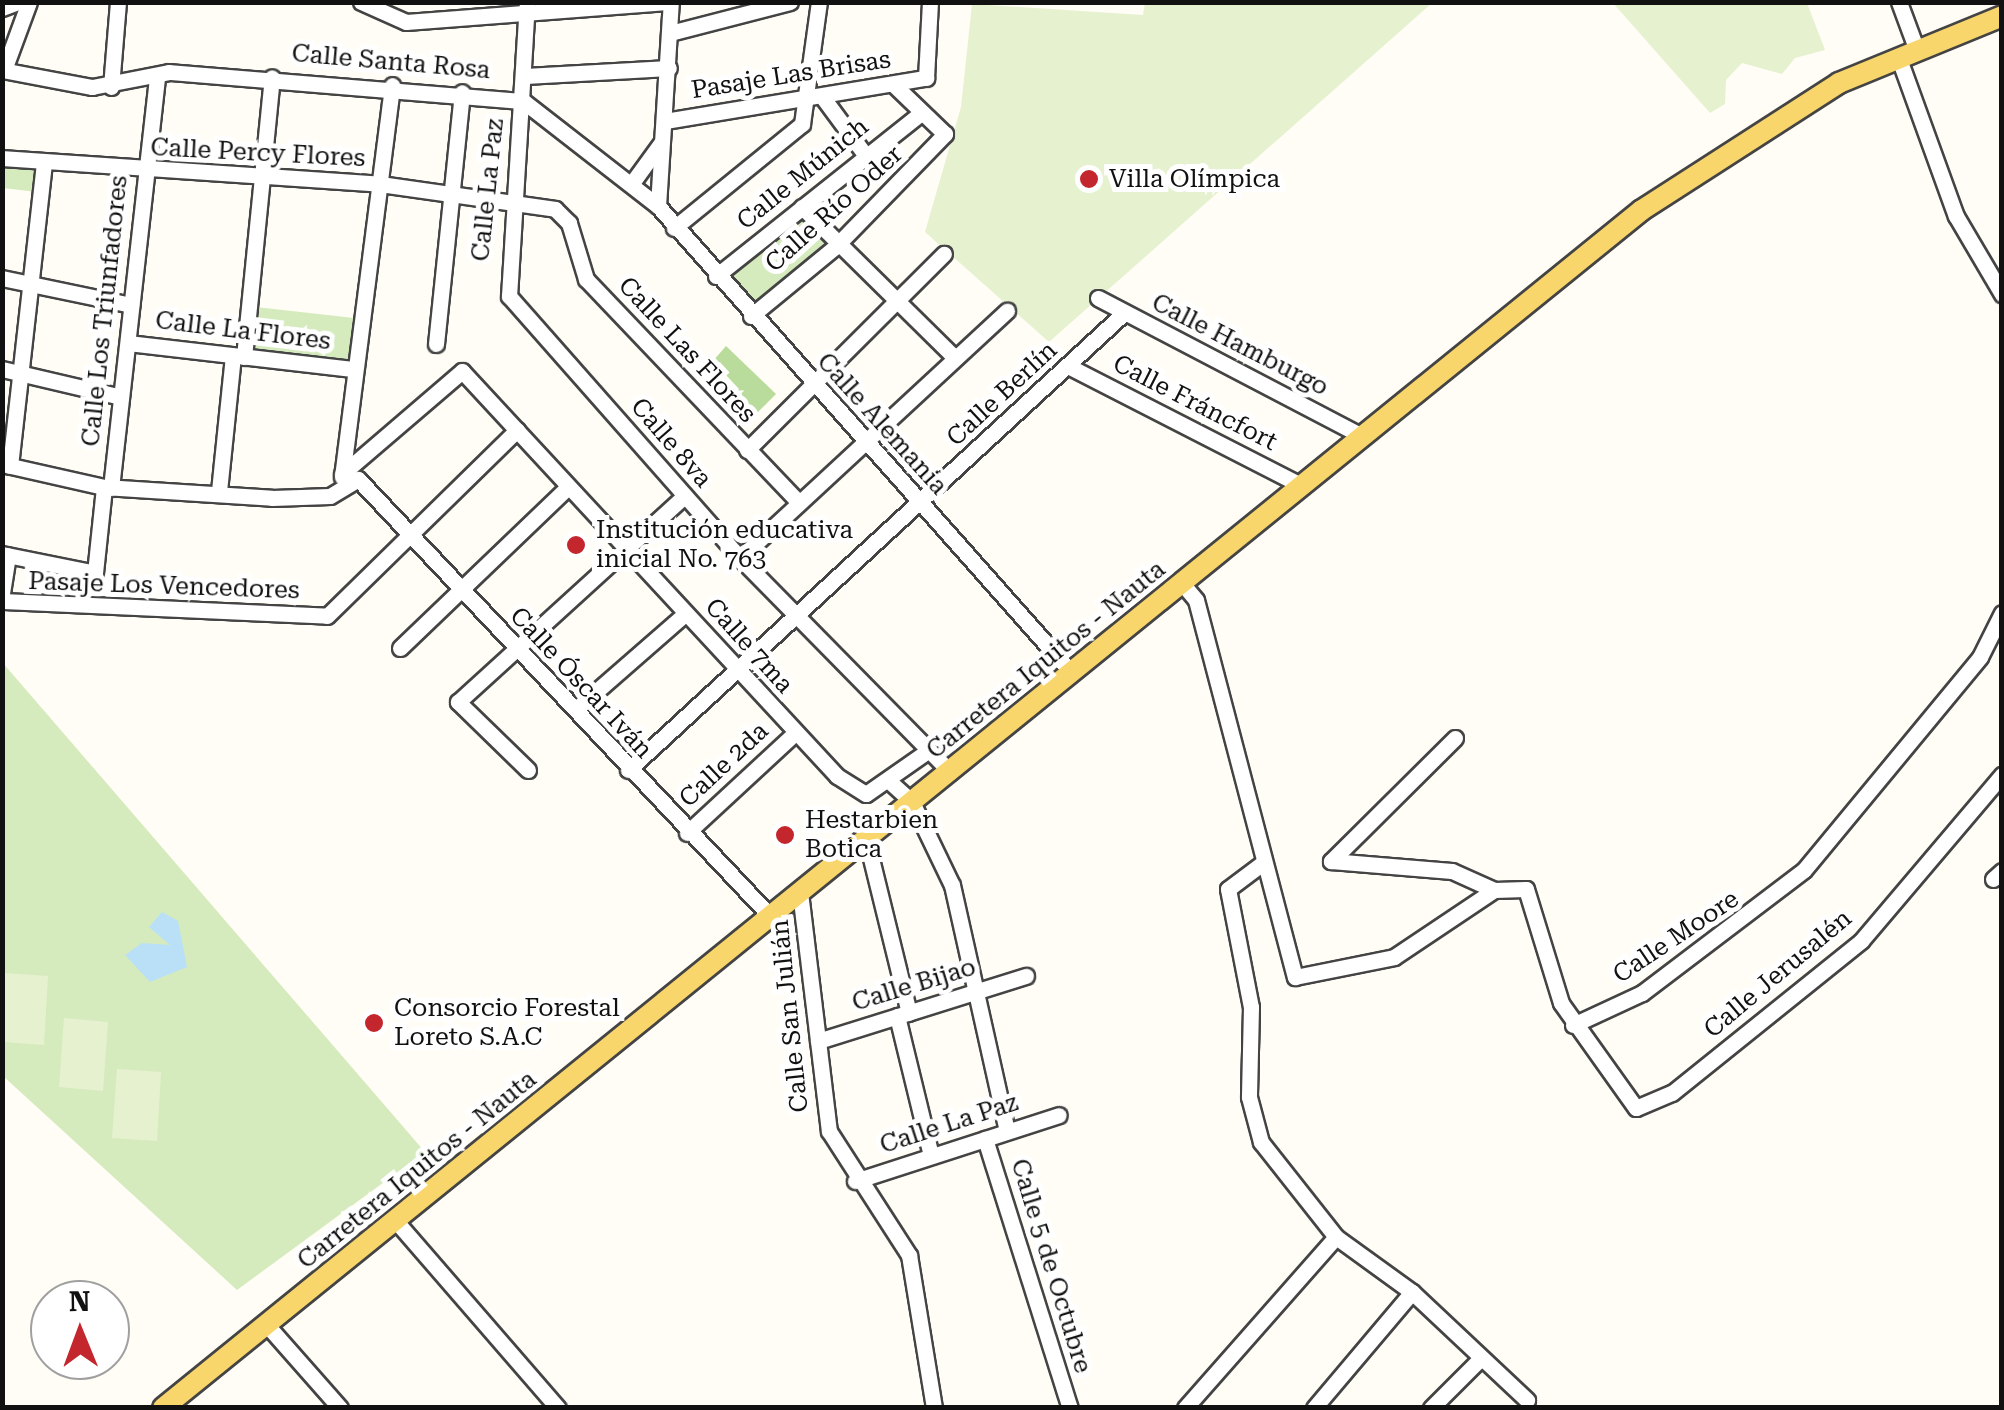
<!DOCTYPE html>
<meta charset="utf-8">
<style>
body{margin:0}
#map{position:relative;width:2004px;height:1410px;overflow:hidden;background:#fffdf5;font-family:"Roboto Serif",serif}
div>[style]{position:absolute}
.green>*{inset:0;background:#d5ebbd}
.forest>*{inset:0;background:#b9dc9c}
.pitch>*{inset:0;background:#e6f2cf}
.water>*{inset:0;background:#b9e0f7}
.roads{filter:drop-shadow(2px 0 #444) drop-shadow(-2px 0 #444) drop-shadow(0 2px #444) drop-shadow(0 -2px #444)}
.minor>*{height:15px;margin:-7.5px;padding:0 7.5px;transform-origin:7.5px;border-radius:7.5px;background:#fff}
.major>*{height:20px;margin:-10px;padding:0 10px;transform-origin:10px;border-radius:10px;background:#f9d66b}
.dots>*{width:28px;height:28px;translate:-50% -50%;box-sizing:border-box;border:5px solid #fff;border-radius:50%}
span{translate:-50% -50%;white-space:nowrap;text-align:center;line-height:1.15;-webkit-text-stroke:10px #fff;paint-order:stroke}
.street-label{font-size:25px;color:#111}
.poi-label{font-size:25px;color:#111}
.left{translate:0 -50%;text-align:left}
.frame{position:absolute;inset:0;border:5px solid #111;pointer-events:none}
.north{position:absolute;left:30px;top:1280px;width:100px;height:100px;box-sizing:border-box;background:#fff;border:2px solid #a0a0a0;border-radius:50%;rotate:359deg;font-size:28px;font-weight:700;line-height:40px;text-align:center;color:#111}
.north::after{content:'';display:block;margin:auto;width:35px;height:45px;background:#c4262e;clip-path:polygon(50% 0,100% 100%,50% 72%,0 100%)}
</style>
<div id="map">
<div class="green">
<div style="clip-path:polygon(3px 161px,40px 166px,37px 192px,3px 188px)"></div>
<div style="clip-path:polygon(795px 213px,832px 249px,749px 316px,716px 278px)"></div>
<div style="clip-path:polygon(256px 307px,354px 318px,348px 364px,250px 352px)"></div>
<div style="clip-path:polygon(2px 662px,425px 1152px,237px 1290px,3px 1076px)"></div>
</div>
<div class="forest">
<div style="clip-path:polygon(726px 346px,776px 394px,746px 424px,728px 406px,739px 389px,713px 361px)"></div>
</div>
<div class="pitch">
<div style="clip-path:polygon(1145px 2px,1432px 3px,1049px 342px,925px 232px,961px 107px,972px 4px,1143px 15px)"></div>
<div style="clip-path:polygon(1613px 3px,1807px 3px,1825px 50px,1795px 58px,1782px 74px,1742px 63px,1726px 80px,1725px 104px,1710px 113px)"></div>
<div style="clip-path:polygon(4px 973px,48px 976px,44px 1045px,3px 1042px)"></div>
<div style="clip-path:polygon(64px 1018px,108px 1022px,103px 1091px,59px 1087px)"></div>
<div style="clip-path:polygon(117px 1069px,161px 1072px,157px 1141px,112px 1138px)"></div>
</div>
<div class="water">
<div style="clip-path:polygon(162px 912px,178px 921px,187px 967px,150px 982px,125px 955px,142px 943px,170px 945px,149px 927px)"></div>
</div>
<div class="roads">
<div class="minor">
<div style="left:361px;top:2px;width:49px;rotate:24deg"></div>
<div style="left:406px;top:22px;width:262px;rotate:-4.4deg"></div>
<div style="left:527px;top:2px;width:295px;rotate:93.5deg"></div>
<div style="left:509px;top:296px;width:349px;rotate:48.6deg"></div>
<div style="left:740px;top:558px;width:300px;rotate:45.5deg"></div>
<div style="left:1899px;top:2px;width:49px;rotate:69.7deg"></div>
<div style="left:2px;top:8px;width:17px;rotate:-21deg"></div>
<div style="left:670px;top:33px;width:124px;rotate:-14.5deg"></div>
<div style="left:1898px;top:56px;width:170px;rotate:70.1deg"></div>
<div style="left:1956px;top:216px;width:91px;rotate:59.5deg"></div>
<div style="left:2px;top:70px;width:92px;rotate:10.7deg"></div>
<div style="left:92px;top:87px;width:78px;rotate:-11deg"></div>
<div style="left:169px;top:72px;width:355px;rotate:4.7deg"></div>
<div style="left:523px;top:101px;width:171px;rotate:37.9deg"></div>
<div style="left:658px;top:206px;width:623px;rotate:48.45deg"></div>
<div style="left:4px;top:70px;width:72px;rotate:-69.8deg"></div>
<div style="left:525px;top:76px;width:144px;rotate:-3.2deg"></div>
<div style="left:111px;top:87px;width:85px;rotate:-85.3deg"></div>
<div style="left:824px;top:99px;width:71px;rotate:53.6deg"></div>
<div style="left:665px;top:121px;width:265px;rotate:-9.4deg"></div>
<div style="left:926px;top:78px;width:76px;rotate:-87deg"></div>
<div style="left:2px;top:158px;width:379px;rotate:3.9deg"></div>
<div style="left:380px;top:184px;width:177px;rotate:8.1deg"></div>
<div style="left:555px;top:209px;width:20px;rotate:45deg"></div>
<div style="left:569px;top:223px;width:59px;rotate:73.1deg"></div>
<div style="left:586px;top:279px;width:309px;rotate:46.4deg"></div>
<div style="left:632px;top:183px;width:49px;rotate:-54.1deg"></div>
<div style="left:658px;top:206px;width:204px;rotate:-86.4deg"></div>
<div style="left:802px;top:207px;width:215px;rotate:44.6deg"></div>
<div style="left:674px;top:228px;width:165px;rotate:-39.1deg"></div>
<div style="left:802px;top:124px;width:123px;rotate:-82.1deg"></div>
<div style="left:716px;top:276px;width:263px;rotate:-38.5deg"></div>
<div style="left:2px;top:278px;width:132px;rotate:11.8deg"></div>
<div style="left:1098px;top:298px;width:296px;rotate:27.6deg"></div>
<div style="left:751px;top:316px;width:109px;rotate:-39.4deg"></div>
<div style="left:835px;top:247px;width:158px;rotate:-45.8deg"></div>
<div style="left:945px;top:134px;width:71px;rotate:-136.1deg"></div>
<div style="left:128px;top:343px;width:226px;rotate:6.6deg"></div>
<div style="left:436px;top:344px;width:253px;rotate:-84.1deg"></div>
<div style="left:244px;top:357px;width:281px;rotate:-84.3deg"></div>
<div style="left:1068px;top:366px;width:259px;rotate:27.1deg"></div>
<div style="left:2px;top:369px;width:122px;rotate:13.2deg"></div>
<div style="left:747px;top:450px;width:278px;rotate:-44.9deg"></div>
<div style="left:2px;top:464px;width:105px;rotate:12.7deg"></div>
<div style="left:104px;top:487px;width:168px;rotate:3.7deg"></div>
<div style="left:272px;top:498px;width:58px;rotate:-2deg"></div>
<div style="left:330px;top:496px;width:33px;rotate:-31deg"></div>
<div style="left:358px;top:479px;width:602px;rotate:46.68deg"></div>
<div style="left:10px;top:466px;width:305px;rotate:-83.6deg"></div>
<div style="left:342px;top:474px;width:158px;rotate:-40.6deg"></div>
<div style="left:462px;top:371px;width:552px;rotate:47.2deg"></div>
<div style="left:837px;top:776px;width:34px;rotate:32deg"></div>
<div style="left:866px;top:794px;width:77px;rotate:-34.9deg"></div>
<div style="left:342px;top:477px;width:395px;rotate:-82.7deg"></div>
<div style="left:111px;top:488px;width:411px;rotate:-83.6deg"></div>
<div style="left:219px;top:491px;width:136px;rotate:-84.1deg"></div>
<div style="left:2px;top:554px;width:95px;rotate:11.5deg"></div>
<div style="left:95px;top:573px;width:86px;rotate:-84deg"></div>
<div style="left:740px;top:558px;width:364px;rotate:-42.8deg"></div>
<div style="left:1181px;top:582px;width:23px;rotate:50deg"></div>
<div style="left:1196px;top:600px;width:390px;rotate:75.3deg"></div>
<div style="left:1295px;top:977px;width:101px;rotate:-11.4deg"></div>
<div style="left:1394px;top:957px;width:120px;rotate:-33.8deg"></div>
<div style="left:1494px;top:890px;width:32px;rotate:-2deg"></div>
<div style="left:1526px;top:889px;width:119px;rotate:72.9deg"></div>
<div style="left:1561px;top:1003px;width:129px;rotate:54.5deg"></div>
<div style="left:1636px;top:1108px;width:39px;rotate:-23deg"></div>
<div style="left:1672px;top:1093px;width:243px;rotate:-38.8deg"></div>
<div style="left:1861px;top:941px;width:218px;rotate:-49.7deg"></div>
<div style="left:2px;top:593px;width:38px;rotate:-81deg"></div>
<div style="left:2px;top:601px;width:325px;rotate:2.6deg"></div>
<div style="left:327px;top:616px;width:266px;rotate:-44.4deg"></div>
<div style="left:400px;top:648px;width:233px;rotate:-43.8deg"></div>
<div style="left:576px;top:709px;width:145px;rotate:-41.1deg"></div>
<div style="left:1455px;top:738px;width:175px;rotate:135.2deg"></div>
<div style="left:1331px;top:861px;width:121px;rotate:4.7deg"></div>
<div style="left:1452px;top:871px;width:46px;rotate:24.3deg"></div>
<div style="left:528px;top:770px;width:98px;rotate:-135.8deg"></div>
<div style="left:458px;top:702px;width:306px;rotate:-42.3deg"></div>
<div style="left:628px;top:770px;width:674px;rotate:-42.66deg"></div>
<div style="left:890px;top:782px;width:30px;rotate:42deg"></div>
<div style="left:912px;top:802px;width:92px;rotate:64.3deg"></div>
<div style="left:952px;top:885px;width:252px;rotate:77.4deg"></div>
<div style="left:687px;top:833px;width:147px;rotate:-42.8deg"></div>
<div style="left:866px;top:838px;width:180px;rotate:76.2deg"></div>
<div style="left:1264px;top:862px;width:45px;rotate:143.1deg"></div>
<div style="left:1228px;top:889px;width:120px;rotate:79deg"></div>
<div style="left:1251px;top:1007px;width:90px;rotate:91.3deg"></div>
<div style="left:1249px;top:1097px;width:47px;rotate:75.1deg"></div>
<div style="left:1261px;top:1142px;width:121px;rotate:51.7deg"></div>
<div style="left:1336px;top:1237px;width:94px;rotate:35.9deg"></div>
<div style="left:1412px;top:1292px;width:158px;rotate:43.2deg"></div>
<div style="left:1993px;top:879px;width:12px;rotate:-42deg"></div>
<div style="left:800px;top:892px;width:241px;rotate:83.1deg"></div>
<div style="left:829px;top:1131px;width:148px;rotate:57.2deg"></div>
<div style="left:909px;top:1255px;width:155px;rotate:80.7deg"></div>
<div style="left:897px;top:1016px;width:144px;rotate:76.3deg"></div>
<div style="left:1573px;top:1025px;width:76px;rotate:-24.9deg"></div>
<div style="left:1642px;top:993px;width:203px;rotate:-37.2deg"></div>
<div style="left:1804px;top:870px;width:276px;rotate:-50.4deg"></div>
<div style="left:1980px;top:657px;width:49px;rotate:-63.4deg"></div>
<div style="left:818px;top:1041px;width:218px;rotate:-17.4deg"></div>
<div style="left:985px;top:1139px;width:282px;rotate:72.5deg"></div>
<div style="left:855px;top:1181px;width:214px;rotate:-17.9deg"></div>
<div style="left:395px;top:1220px;width:249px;rotate:49.1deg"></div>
<div style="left:266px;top:1324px;width:112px;rotate:48.6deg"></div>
<div style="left:1185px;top:1408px;width:228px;rotate:-48.6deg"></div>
<div style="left:1314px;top:1408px;width:152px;rotate:-49.8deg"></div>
<div style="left:1431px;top:1408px;width:69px;rotate:-45deg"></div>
</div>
<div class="major">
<div style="left:163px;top:1408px;width:1903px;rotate:-39.01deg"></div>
<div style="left:1642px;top:210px;width:234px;rotate:-32.8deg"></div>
<div style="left:1839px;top:83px;width:176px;rotate:-22.3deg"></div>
</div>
</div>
<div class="dots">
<div style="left:1089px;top:179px;background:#c4262e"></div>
<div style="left:576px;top:545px;background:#c4262e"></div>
<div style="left:785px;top:835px;background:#c4262e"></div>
<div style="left:374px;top:1023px;background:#c4262e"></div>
</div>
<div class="street-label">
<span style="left:391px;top:62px;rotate:5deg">Calle Santa Rosa</span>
<span style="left:791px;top:75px;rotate:-9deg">Pasaje Las Brisas</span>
<span style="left:258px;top:153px;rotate:3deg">Calle Percy Flores</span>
<span style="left:803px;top:174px;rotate:-39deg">Calle Múnich</span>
<span style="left:488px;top:190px;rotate:-84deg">Calle La Paz</span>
<span style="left:834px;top:209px;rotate:-42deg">Calle Río Oder</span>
<span style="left:105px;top:311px;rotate:-84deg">Calle Los Triunfadores</span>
<span style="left:243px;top:331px;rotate:7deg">Calle La Flores</span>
<span style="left:1240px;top:345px;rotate:27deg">Calle Hamburgo</span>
<span style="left:687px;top:350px;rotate:47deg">Calle Las Flores</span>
<span style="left:1002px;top:394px;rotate:-43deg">Calle Berlín</span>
<span style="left:1195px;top:403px;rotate:27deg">Calle Fráncfort</span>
<span style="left:882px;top:424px;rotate:48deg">Calle Alemania</span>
<span style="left:671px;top:443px;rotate:49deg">Calle 8va</span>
<span style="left:164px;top:586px;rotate:2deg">Pasaje Los Vencedores</span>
<span style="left:749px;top:646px;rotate:48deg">Calle 7ma</span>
<span style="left:1046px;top:660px;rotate:-39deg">Carretera Iquitos - Nauta</span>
<span style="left:581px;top:683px;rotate:47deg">Calle Óscar Iván</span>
<span style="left:724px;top:765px;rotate:-43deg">Calle 2da</span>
<span style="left:1676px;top:937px;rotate:-34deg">Calle Moore</span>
<span style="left:1778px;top:974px;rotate:-40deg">Calle Jerusalén</span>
<span style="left:914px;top:985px;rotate:-17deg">Calle Bijao</span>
<span style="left:790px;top:1016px;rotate:-96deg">Calle San Julián</span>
<span style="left:949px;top:1124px;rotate:-18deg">Calle La Paz</span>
<span style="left:417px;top:1170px;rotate:-39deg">Carretera Iquitos - Nauta</span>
<span style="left:1051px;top:1266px;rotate:73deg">Calle 5 de Octubre</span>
</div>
<div class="poi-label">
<span class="left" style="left:1109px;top:179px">Villa Olímpica</span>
<span class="left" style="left:596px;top:545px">Institución educativa<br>inicial No. 763</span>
<span class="left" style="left:805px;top:835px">Hestarbien<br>Botica</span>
<span class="left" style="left:394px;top:1023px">Consorcio Forestal<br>Loreto S.A.C</span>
</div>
<div class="frame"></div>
<div class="north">N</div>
</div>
